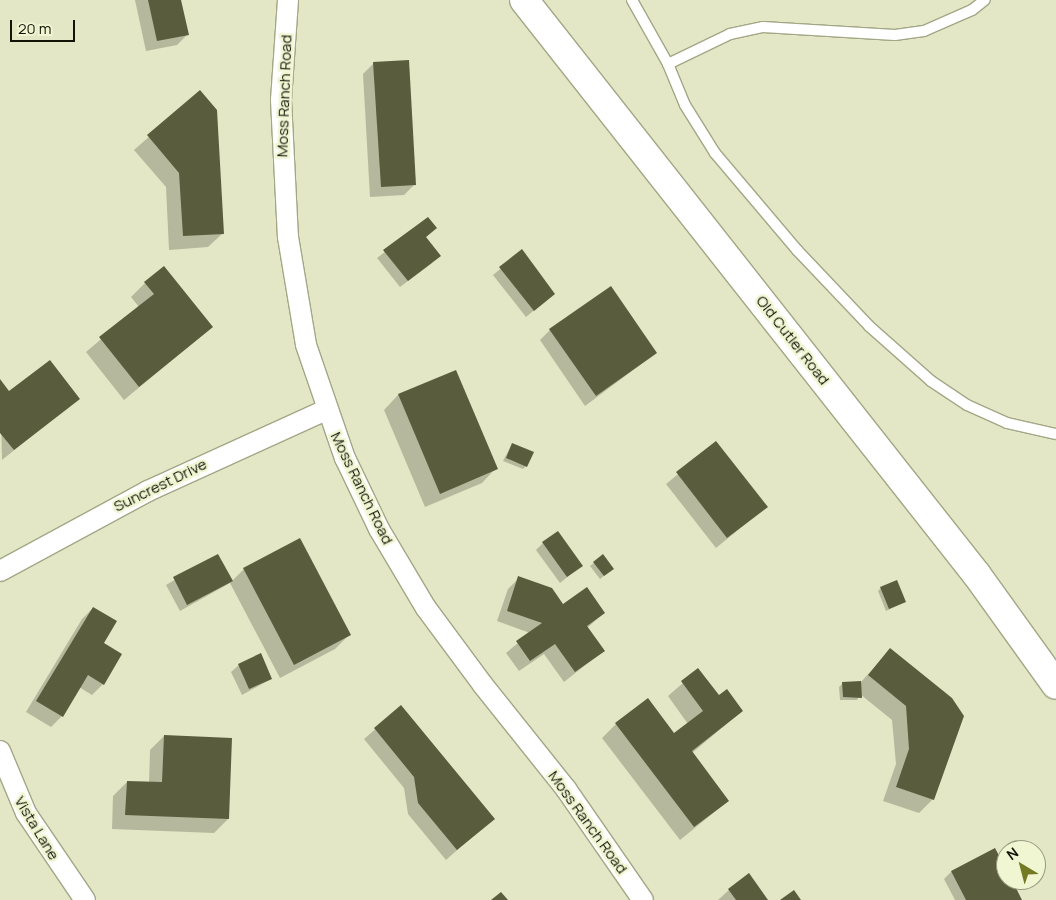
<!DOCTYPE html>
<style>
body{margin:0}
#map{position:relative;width:1056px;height:900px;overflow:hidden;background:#e3e7c5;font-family:Manrope,sans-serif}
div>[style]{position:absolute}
.shadow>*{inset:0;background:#0003}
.building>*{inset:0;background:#595d3e}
.roads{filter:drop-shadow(1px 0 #a3a786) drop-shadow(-1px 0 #a3a786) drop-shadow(0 1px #a3a786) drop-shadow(0 -1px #a3a786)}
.service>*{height:10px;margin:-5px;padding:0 5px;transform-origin:5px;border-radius:5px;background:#fff}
.minor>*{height:20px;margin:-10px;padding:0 10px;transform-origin:10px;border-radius:10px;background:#fff}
.secondary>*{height:28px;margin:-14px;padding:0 14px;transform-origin:14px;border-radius:14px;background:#fff}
span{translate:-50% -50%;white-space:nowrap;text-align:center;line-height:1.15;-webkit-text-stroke:5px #f0f5d2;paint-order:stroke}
.street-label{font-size:15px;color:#131408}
.north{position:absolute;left:996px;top:840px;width:50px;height:50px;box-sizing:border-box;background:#f0f5d2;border:1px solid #989b81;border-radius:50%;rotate:323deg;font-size:14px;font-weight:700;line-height:20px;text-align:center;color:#131408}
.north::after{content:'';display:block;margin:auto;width:18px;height:22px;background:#747a23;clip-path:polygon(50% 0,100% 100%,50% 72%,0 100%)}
.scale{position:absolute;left:10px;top:20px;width:65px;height:22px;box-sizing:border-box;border:2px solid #131408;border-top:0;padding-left:6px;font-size:15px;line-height:18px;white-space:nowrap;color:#131408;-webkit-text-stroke:4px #f0f5d2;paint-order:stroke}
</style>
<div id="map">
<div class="shadow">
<div style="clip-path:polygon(135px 0,180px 0,188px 34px,177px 45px,146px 51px)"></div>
<div style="clip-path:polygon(374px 63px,415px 184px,404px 195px,370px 197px,363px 74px)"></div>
<div style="clip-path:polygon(200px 92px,223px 233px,208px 247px,169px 250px,166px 187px,134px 150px)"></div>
<div style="clip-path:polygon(427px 219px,435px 228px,425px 238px,432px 263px,400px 287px,377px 258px)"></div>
<div style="clip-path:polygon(522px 251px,554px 294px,526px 317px,493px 275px)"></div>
<div style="clip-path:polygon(145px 283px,212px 327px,124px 400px,86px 352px,139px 307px,131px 297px)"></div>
<div style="clip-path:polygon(550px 330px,656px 353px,585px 406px,540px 340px)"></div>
<div style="clip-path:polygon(455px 371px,496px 468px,482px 483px,425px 507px,384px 410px,398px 395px)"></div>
<div style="clip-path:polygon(0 381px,9px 393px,78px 399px,2px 460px)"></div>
<div style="clip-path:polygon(716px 443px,766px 507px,716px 548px,666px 484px)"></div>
<div style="clip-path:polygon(512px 444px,526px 466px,523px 469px,503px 461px)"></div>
<div style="clip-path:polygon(543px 543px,581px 566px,560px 583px,536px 550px)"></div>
<div style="clip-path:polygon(217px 555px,231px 582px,244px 569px,349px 635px,335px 649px,280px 678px,230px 583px,180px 611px,166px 585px)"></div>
<div style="clip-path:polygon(603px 556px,609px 572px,600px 579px,590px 566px)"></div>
<div style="clip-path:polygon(519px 578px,563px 606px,604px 613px,587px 628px,603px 651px,564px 682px,544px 654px,519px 671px,506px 653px,530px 633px,497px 621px,508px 589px)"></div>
<div style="clip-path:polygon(881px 588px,905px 602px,886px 611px,878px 591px)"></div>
<div style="clip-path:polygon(93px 608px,103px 684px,92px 695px,79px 687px,62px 716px,51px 727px,26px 712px,82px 619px)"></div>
<div style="clip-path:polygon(890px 650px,933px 799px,919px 813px,883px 801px,896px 764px,892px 720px,860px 694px,857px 700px,840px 700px,839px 687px,842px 684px,861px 682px)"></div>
<div style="clip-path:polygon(239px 665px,271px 679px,242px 695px,231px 672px)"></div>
<div style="clip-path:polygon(698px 670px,718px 697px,742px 711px,692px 753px,728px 801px,680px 840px,602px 738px,616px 724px,674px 735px,688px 724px,668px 696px)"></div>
<div style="clip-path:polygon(401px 707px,493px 818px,446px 860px,408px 814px,404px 788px,364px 739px)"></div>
<div style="clip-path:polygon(164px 736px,228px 819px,214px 833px,112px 829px,113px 796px,127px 782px,149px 783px,150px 750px)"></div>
<div style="clip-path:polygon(1006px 871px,1006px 880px,1010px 880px,1021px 900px,955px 900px,944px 879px,951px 872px)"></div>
<div style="clip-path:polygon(729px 890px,767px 900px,718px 900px)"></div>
</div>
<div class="building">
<div style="clip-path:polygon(148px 0,181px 0,189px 35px,157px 41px)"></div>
<div style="clip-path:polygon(409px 60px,416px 185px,381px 187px,373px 62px)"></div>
<div style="clip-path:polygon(200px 90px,217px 110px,224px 234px,183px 236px,179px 173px,147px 135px)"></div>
<div style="clip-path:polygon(428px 217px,437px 228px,426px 237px,441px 256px,408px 281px,383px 250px)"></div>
<div style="clip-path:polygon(522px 249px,555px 294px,534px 311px,499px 267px)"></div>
<div style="clip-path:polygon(164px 266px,213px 327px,139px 387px,99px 337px,154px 294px,144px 282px)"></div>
<div style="clip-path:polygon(611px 286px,657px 353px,596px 396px,549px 329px)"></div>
<div style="clip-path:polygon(50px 360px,80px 399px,14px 450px,0 433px,0 379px,9px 391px)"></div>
<div style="clip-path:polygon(456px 370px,498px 469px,440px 494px,398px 394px)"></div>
<div style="clip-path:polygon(716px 441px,768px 507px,727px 538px,676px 472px)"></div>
<div style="clip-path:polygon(512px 443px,534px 452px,527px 467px,506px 458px)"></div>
<div style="clip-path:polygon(558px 531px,583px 566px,567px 577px,542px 542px)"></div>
<div style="clip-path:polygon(300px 538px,351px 635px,294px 665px,243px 568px)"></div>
<div style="clip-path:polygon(218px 554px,233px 581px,187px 605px,173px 577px)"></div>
<div style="clip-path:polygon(603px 554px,614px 569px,604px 576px,593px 562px)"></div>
<div style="clip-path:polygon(518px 576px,552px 588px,563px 604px,587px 587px,605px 613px,587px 626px,605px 651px,575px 672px,555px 644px,530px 661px,516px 641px,542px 623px,507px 611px)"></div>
<div style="clip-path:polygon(897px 580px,906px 602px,889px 609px,880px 587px)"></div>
<div style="clip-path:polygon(93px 607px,117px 621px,104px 643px,122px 654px,104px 685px,88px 675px,63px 717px,36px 701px)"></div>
<div style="clip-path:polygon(890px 648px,952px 698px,964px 716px,934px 800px,896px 787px,909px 749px,906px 706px,868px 675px)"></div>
<div style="clip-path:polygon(261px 653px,272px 679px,249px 689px,238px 664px)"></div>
<div style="clip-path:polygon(698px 668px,719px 695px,727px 689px,743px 711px,692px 751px,729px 801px,694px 827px,615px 723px,648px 698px,674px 733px,703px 711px,681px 681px)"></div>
<div style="clip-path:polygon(861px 681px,862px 698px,843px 697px,842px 682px)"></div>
<div style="clip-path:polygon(401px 705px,495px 819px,457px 850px,418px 803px,414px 777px,374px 728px)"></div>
<div style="clip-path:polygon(164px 735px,232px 738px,229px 819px,125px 815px,127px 781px,162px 782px)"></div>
<div style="clip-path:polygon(995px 848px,1006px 869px,1006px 880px,1012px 880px,1022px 900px,966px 900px,951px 871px)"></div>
<div style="clip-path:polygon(749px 873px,768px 900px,736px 900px,728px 889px)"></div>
<div style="clip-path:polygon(794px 890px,801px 900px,780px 900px)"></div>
<div style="clip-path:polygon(501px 892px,508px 900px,491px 900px)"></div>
</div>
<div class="roads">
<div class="service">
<div style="left:632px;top:0;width:73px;rotate:60.6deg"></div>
<div style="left:668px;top:64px;width:44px;rotate:67.5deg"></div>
<div style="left:685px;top:105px;width:57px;rotate:58deg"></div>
<div style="left:715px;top:153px;width:127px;rotate:49.8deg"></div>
<div style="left:797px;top:250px;width:105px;rotate:46.5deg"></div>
<div style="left:869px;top:326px;width:83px;rotate:41.6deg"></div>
<div style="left:931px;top:381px;width:43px;rotate:33.7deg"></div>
<div style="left:967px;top:405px;width:44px;rotate:24.2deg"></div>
<div style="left:1007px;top:423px;width:50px;rotate:12.7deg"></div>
<div style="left:668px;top:64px;width:69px;rotate:-25.8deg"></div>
<div style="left:730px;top:34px;width:34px;rotate:-12deg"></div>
<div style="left:763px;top:27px;width:132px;rotate:3.5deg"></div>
<div style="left:895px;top:35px;width:29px;rotate:-8deg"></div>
<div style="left:924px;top:31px;width:52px;rotate:-23.6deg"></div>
<div style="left:972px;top:10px;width:16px;rotate:-38deg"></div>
</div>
<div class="minor">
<div style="left:288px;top:0;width:100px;rotate:94deg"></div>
<div style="left:281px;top:100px;width:137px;rotate:87.1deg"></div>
<div style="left:288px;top:237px;width:109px;rotate:80.5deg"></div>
<div style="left:306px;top:345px;width:120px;rotate:71deg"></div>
<div style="left:345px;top:458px;width:79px;rotate:64.4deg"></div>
<div style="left:379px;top:529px;width:92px;rotate:59.3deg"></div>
<div style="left:426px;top:608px;width:96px;rotate:53.5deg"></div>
<div style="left:483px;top:685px;width:133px;rotate:51.4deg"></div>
<div style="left:566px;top:789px;width:135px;rotate:55.3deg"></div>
<div style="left:0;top:571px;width:168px;rotate:-28.4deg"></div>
<div style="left:148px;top:491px;width:196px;rotate:-24.5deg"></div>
<div style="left:0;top:751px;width:67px;rotate:67.2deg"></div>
<div style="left:26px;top:813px;width:105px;rotate:55.9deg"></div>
</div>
<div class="secondary">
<div style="left:524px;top:0;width:732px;rotate:51.77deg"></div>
<div style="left:977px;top:575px;width:135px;rotate:54.3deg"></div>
</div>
</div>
<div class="street-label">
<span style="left:284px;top:96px;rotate:-88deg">Moss Ranch Road</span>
<span style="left:793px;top:340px;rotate:52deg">Old Cutler Road</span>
<span style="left:160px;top:485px;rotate:-26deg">Suncrest Drive</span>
<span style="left:362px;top:488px;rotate:64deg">Moss Ranch Road</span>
<span style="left:588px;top:822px;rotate:54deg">Moss Ranch Road</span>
<span style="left:37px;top:828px;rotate:59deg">Vista Lane</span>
</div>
<div class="north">N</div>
<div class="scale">20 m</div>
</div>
